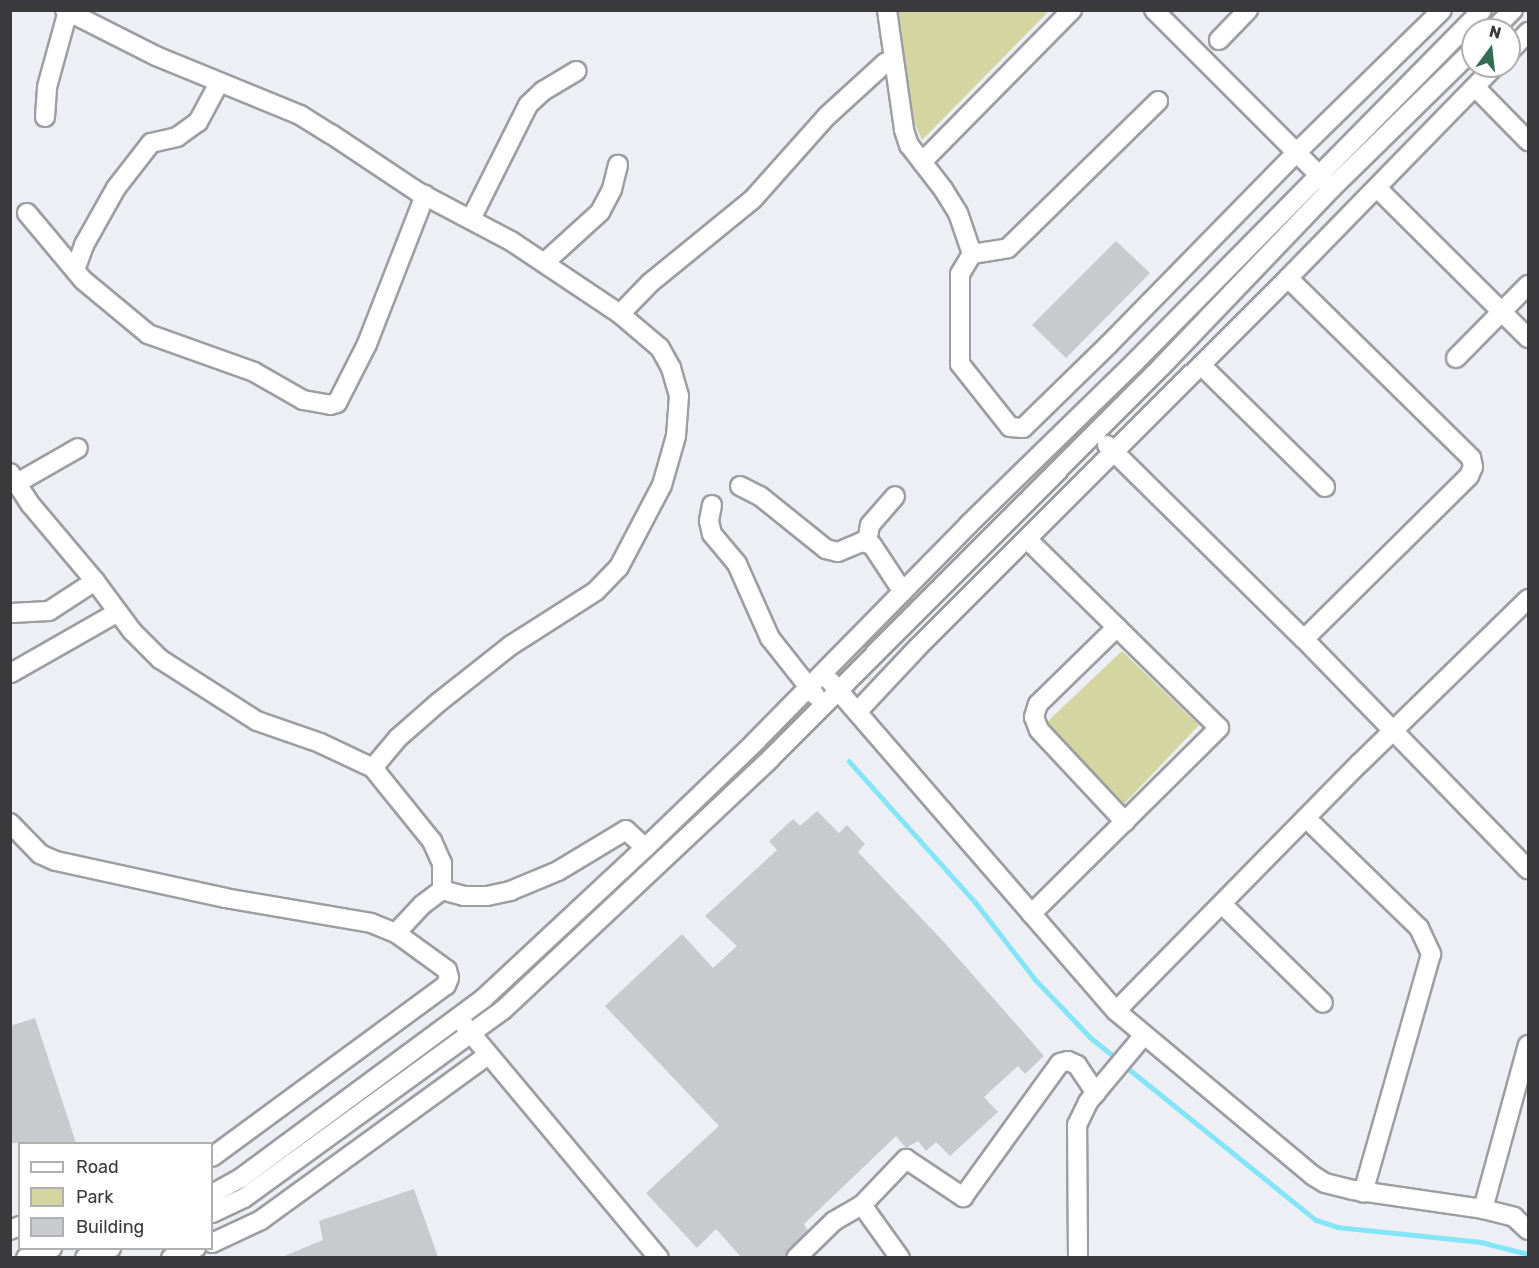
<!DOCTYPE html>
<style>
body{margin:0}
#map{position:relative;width:1539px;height:1268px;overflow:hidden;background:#eeeff4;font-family:Rubik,sans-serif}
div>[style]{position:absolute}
.green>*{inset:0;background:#d3d6a1}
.stream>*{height:4.5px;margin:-2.25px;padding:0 2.25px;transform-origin:2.25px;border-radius:2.25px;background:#84e5f8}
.building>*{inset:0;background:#c8cace}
.roads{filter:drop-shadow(2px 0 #9d9ea2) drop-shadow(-2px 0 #9d9ea2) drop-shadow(0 2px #9d9ea2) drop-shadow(0 -2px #9d9ea2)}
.minor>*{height:18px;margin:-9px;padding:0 9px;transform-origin:9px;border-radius:9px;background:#fff}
span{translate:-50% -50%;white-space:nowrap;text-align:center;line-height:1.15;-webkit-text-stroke:4.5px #fff;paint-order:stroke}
.frame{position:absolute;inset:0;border:12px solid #3a3a3c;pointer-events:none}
.legend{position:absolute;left:18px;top:1142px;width:195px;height:108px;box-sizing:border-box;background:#fff;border:2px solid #b0b0b1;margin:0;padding:8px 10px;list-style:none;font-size:18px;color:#3a3a3c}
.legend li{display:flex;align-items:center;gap:12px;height:30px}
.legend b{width:30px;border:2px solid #b0b0b1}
.north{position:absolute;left:1461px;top:18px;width:60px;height:60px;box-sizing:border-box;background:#fff;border:2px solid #b0b0b1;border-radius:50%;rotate:15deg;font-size:16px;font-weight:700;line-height:24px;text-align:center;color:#3a3a3c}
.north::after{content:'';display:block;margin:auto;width:21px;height:27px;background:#346d55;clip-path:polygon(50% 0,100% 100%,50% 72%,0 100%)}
</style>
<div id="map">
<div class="green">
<div style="clip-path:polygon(894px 11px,1049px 11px,922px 140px,912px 117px)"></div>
<div style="clip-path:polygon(1122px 651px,1199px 725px,1124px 804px,1047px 722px)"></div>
</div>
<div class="stream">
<div style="left:849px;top:761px;width:191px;rotate:48.2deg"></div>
<div style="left:976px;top:903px;width:96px;rotate:52.2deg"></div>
<div style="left:1035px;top:979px;width:80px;rotate:46.5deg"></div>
<div style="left:1090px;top:1037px;width:35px;rotate:39deg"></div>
<div style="left:1124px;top:1065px;width:247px;rotate:38.9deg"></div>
<div style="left:1316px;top:1220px;width:22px;rotate:18deg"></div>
<div style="left:1337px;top:1227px;width:145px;rotate:5.9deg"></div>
<div style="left:1481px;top:1242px;width:49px;rotate:14.3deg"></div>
</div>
<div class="building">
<div style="clip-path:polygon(1116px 241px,1150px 273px,1066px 358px,1032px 325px)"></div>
<div style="clip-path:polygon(817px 811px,839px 833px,847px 825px,865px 844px,858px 852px,943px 941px,1044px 1056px,1025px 1074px,1018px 1066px,984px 1097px,998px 1112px,950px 1156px,936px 1142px,926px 1151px,918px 1141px,906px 1148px,896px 1136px,804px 1224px,808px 1231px,783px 1257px,741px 1257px,716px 1229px,697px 1248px,646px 1193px,719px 1126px,605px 1006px,682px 934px,713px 968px,737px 946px,705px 916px,777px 850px,769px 841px,793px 819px,800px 826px)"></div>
<div style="clip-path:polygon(35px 1018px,76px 1143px,10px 1143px,10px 1026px)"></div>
<div style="clip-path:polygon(414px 1189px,438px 1257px,282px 1257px,323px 1240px,319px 1221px)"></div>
</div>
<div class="roads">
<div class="minor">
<div style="left:65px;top:10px;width:102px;rotate:26.8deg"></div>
<div style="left:156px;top:56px;width:156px;rotate:22.3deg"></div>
<div style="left:300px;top:115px;width:36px;rotate:32deg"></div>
<div style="left:331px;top:134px;width:105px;rotate:33.7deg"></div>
<div style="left:418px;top:192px;width:105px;rotate:27.8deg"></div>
<div style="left:511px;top:241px;width:131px;rotate:33.8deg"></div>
<div style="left:620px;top:314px;width:52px;rotate:40.4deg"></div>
<div style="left:660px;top:348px;width:23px;rotate:61deg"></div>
<div style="left:671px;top:368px;width:29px;rotate:74deg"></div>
<div style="left:679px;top:396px;width:40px;rotate:94.3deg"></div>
<div style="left:676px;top:436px;width:51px;rotate:105.9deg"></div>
<div style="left:662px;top:485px;width:93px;rotate:117.7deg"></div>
<div style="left:619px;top:567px;width:33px;rotate:134deg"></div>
<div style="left:596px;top:591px;width:102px;rotate:147.4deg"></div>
<div style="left:510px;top:646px;width:90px;rotate:141.7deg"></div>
<div style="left:439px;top:702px;width:55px;rotate:138.7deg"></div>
<div style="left:398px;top:738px;width:39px;rotate:130deg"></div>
<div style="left:887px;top:10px;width:121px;rotate:81.9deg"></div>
<div style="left:904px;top:130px;width:16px;rotate:72deg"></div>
<div style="left:909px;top:145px;width:56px;rotate:52.3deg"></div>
<div style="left:943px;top:189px;width:28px;rotate:58deg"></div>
<div style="left:958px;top:213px;width:43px;rotate:71.1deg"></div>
<div style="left:972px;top:254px;width:36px;rotate:-9deg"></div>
<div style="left:1008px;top:248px;width:210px;rotate:-44.4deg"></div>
<div style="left:1154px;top:10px;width:245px;rotate:45deg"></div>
<div style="left:1493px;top:30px;width:28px;rotate:-45deg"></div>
<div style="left:1219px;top:40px;width:42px;rotate:-46deg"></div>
<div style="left:1509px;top:52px;width:28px;rotate:-46deg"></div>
<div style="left:1475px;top:87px;width:76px;rotate:45.5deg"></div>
<div style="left:45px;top:117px;width:30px;rotate:-86deg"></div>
<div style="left:47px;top:87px;width:79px;rotate:-74.6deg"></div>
<div style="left:922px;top:162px;width:214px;rotate:-45.4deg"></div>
<div style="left:1377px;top:188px;width:213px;rotate:44.8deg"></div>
<div style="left:27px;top:213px;width:87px;rotate:50.1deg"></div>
<div style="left:83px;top:280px;width:85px;rotate:39.7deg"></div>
<div style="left:148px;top:334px;width:113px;rotate:19.7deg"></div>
<div style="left:254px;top:372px;width:56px;rotate:29.7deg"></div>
<div style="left:303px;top:400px;width:27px;rotate:10deg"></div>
<div style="left:330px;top:405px;width:7px;rotate:-16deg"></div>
<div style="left:337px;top:403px;width:66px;rotate:-63deg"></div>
<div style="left:367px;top:344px;width:160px;rotate:-68.7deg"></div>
<div style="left:471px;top:219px;width:127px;rotate:-63.4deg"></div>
<div style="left:528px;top:105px;width:21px;rotate:-43deg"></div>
<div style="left:543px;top:91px;width:39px;rotate:-31deg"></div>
<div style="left:972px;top:254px;width:23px;rotate:121deg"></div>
<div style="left:960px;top:274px;width:90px;rotate:90deg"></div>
<div style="left:960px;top:364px;width:80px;rotate:51.6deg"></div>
<div style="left:1010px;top:427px;width:13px;rotate:4deg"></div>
<div style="left:1023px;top:428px;width:120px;rotate:-44.3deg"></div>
<div style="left:1109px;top:344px;width:267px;rotate:-45.6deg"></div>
<div style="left:1296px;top:153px;width:204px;rotate:-44.4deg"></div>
<div style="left:544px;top:263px;width:76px;rotate:-42.3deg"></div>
<div style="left:600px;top:212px;width:26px;rotate:-62deg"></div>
<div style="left:612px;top:189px;width:25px;rotate:-76deg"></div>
<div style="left:75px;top:270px;width:27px;rotate:-70deg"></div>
<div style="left:84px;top:245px;width:65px;rotate:-60.7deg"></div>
<div style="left:116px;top:188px;width:57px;rotate:-52.1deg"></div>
<div style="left:151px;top:143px;width:27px;rotate:-13deg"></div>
<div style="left:177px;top:137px;width:26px;rotate:-36deg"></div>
<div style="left:198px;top:122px;width:44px;rotate:-61.7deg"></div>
<div style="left:1288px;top:278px;width:257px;rotate:44.5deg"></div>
<div style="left:1471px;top:458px;width:9px;rotate:77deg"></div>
<div style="left:1473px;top:467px;width:10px;rotate:114deg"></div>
<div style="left:1469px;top:476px;width:232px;rotate:135.3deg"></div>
<div style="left:620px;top:314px;width:43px;rotate:-45.9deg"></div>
<div style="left:650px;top:283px;width:133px;rotate:-39.2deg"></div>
<div style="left:753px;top:199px;width:111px;rotate:-48.3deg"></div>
<div style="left:827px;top:116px;width:79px;rotate:-42.4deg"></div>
<div style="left:885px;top:63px;width:9px;rotate:-27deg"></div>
<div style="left:1456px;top:358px;width:103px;rotate:-45.4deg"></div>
<div style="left:1201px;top:365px;width:174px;rotate:44.5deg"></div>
<div style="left:1107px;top:445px;width:276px;rotate:44.6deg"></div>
<div style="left:1304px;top:639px;width:321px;rotate:45.8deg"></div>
<div style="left:10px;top:473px;width:38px;rotate:57deg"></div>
<div style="left:31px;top:505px;width:99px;rotate:49.9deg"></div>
<div style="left:95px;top:581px;width:62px;rotate:53.5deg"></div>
<div style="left:132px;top:631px;width:40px;rotate:45deg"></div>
<div style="left:160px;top:659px;width:115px;rotate:32.6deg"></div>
<div style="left:257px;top:721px;width:67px;rotate:19.2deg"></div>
<div style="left:320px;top:743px;width:59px;rotate:25.3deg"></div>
<div style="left:373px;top:768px;width:94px;rotate:51.1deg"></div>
<div style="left:432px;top:841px;width:24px;rotate:66deg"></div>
<div style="left:442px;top:863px;width:27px;rotate:90deg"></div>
<div style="left:17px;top:483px;width:70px;rotate:-29.8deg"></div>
<div style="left:740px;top:486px;width:22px;rotate:27deg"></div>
<div style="left:760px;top:496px;width:85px;rotate:38.8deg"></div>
<div style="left:826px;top:549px;width:12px;rotate:14deg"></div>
<div style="left:838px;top:552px;width:26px;rotate:-23deg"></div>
<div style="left:862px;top:542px;width:10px;rotate:17deg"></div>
<div style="left:872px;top:545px;width:56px;rotate:56.6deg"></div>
<div style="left:712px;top:505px;width:16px;rotate:101deg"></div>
<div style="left:709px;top:521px;width:13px;rotate:77deg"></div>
<div style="left:712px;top:534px;width:39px;rotate:50deg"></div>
<div style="left:737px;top:564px;width:81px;rotate:66deg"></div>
<div style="left:770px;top:638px;width:73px;rotate:51.7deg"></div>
<div style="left:1027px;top:539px;width:269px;rotate:44.5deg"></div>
<div style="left:1219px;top:728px;width:264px;rotate:135.3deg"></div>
<div style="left:867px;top:542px;width:17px;rotate:-80deg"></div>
<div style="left:870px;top:525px;width:38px;rotate:-49deg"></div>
<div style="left:11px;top:613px;width:38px;rotate:-3deg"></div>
<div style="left:49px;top:611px;width:55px;rotate:-33.1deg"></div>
<div style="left:1117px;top:627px;width:110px;rotate:135.7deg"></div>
<div style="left:1038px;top:704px;width:14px;rotate:107deg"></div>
<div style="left:1034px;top:717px;width:14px;rotate:69deg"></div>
<div style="left:1039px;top:730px;width:126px;rotate:46.9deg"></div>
<div style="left:11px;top:673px;width:123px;rotate:-29.7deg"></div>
<div style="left:830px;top:681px;width:437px;rotate:49.1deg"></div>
<div style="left:1116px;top:1011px;width:256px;rotate:39.9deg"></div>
<div style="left:1312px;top:1175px;width:15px;rotate:32deg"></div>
<div style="left:1325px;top:1183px;width:29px;rotate:14deg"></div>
<div style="left:1353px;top:1190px;width:131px;rotate:8.3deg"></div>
<div style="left:1483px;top:1209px;width:32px;rotate:14deg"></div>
<div style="left:1514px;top:1217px;width:19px;rotate:43deg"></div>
<div style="left:857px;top:712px;width:89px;rotate:-46.8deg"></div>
<div style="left:918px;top:647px;width:523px;rotate:-44.92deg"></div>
<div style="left:1288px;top:278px;width:296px;rotate:-45.7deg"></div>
<div style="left:1306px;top:818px;width:158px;rotate:44.2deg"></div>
<div style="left:1419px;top:928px;width:29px;rotate:65deg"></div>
<div style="left:1431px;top:954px;width:248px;rotate:105.9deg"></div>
<div style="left:10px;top:823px;width:43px;rotate:45.9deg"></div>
<div style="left:40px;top:854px;width:17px;rotate:24deg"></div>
<div style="left:56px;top:861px;width:173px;rotate:12.3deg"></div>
<div style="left:225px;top:898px;width:148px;rotate:9.7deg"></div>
<div style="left:371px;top:923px;width:27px;rotate:22deg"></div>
<div style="left:396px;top:933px;width:63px;rotate:36deg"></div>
<div style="left:447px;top:970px;width:8px;rotate:76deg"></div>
<div style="left:449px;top:978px;width:8px;rotate:113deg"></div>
<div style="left:446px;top:985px;width:290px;rotate:143.7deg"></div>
<div style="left:442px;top:890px;width:23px;rotate:15deg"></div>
<div style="left:464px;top:896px;width:23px"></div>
<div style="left:487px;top:896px;width:24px;rotate:-12deg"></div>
<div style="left:510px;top:891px;width:52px;rotate:-22.6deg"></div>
<div style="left:558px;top:871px;width:79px;rotate:-31.1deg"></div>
<div style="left:626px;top:830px;width:26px;rotate:43deg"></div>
<div style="left:1222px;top:904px;width:141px;rotate:44.4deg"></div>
<div style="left:396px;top:933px;width:38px;rotate:-47deg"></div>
<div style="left:422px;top:905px;width:25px;rotate:-37deg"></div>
<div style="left:1116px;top:1011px;width:348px;rotate:-45.5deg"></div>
<div style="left:1360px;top:763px;width:235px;rotate:-44.3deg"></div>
<div style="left:464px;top:1025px;width:304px;rotate:50.1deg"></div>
<div style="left:212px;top:1194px;width:33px;rotate:-29deg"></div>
<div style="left:241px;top:1178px;width:302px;rotate:-36.5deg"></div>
<div style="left:484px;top:998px;width:220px;rotate:-43deg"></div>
<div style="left:645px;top:848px;width:153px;rotate:-43.9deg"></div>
<div style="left:755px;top:742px;width:304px;rotate:-45.5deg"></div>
<div style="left:968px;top:525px;width:233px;rotate:-44.3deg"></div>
<div style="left:1135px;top:362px;width:494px;rotate:-45.4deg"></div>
<div style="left:862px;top:1205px;width:65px;rotate:54.4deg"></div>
<div style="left:1483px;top:1209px;width:170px;rotate:-74.7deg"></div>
<div style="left:212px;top:1213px;width:35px;rotate:-25deg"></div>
<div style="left:244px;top:1198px;width:320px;rotate:-36deg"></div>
<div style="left:503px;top:1010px;width:366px;rotate:-43.2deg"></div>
<div style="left:770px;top:759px;width:555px;rotate:-45.07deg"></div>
<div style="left:1162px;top:366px;width:246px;rotate:-46.3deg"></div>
<div style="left:1332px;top:188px;width:197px;rotate:-44.4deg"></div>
<div style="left:10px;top:1230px;width:11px;rotate:-22deg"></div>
<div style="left:212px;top:1243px;width:54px;rotate:-25.1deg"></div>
<div style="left:261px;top:1220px;width:281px;rotate:-36deg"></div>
<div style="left:26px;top:1258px;width:28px;rotate:-21deg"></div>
<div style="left:85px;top:1258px;width:28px;rotate:-21deg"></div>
<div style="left:171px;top:1258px;width:27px;rotate:-22deg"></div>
<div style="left:796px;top:1258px;width:53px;rotate:-44.2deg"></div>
<div style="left:834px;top:1221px;width:32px;rotate:-30deg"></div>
<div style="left:862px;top:1205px;width:64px;rotate:-46.3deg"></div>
<div style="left:906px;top:1159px;width:69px;rotate:33.7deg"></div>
<div style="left:963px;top:1197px;width:165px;rotate:-54.1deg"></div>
<div style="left:1060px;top:1063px;width:8px;rotate:-14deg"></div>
<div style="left:1068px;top:1061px;width:10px;rotate:24deg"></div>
<div style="left:1077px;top:1065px;width:34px;rotate:56deg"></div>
<div style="left:1078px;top:1258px;width:133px;rotate:-90.4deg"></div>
<div style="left:1077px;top:1125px;width:25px;rotate:-64deg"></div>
<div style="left:1088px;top:1102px;width:87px;rotate:-50.1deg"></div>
</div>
</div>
<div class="frame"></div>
<ul class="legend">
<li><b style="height:8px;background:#fff"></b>Road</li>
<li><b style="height:16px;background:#d3d6a1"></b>Park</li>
<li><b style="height:16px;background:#c8cace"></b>Building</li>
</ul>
<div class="north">N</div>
</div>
